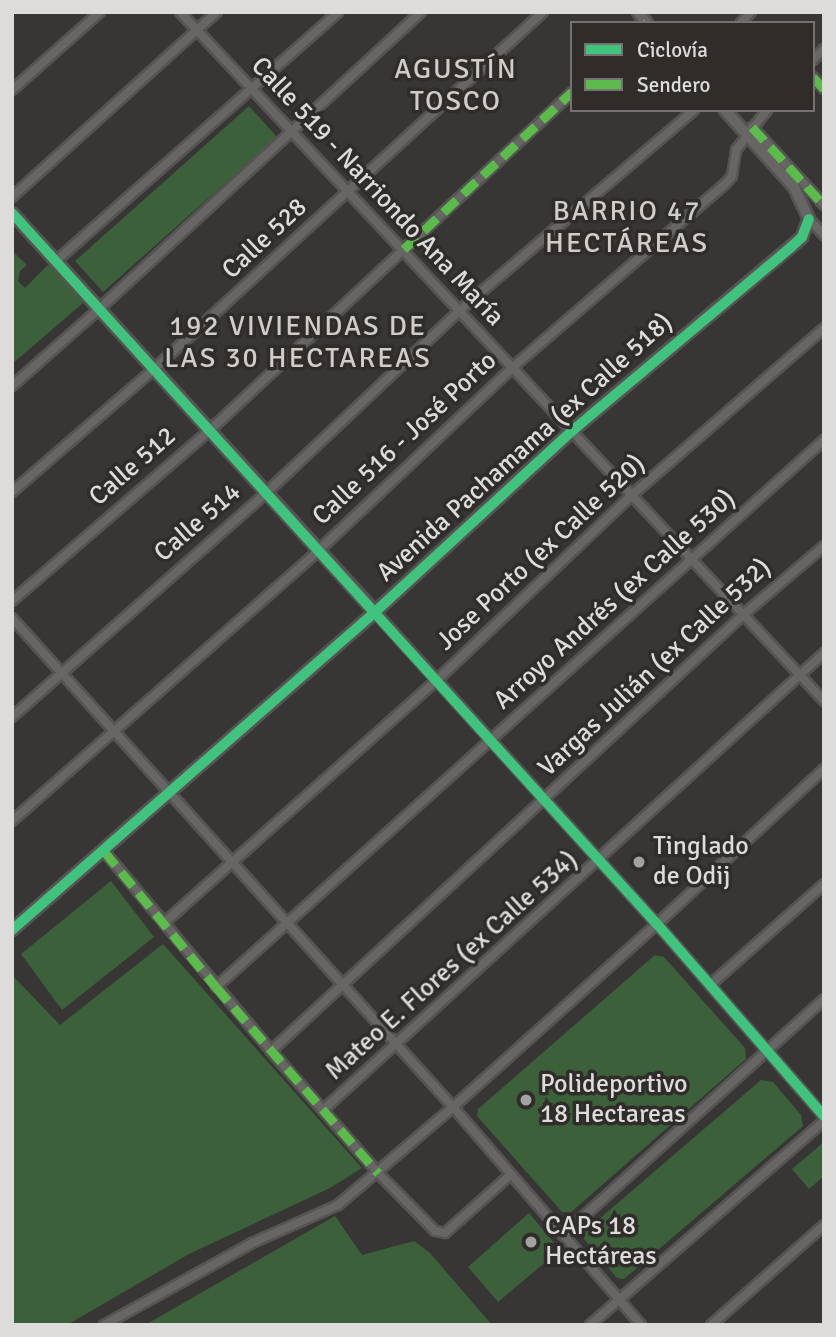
<!DOCTYPE html>
<meta charset="utf-8">
<style>
body{margin:0}
#map{position:relative;width:836px;height:1337px;overflow:hidden;background:#383635;font-family:Signika,sans-serif}
div>[style]{position:absolute}
.green>*{inset:0;background:#3b603a}
.roads{filter:drop-shadow(2px 0 #555453) drop-shadow(-2px 0 #555453) drop-shadow(0 2px #555453) drop-shadow(0 -2px #555453)}
.minor>*{height:8px;margin:-4px;padding:0 4px;transform-origin:4px;border-radius:4px;background:#686665}
.tertiary>*{height:10px;margin:-5px;padding:0 5px;transform-origin:5px;border-radius:5px;background:#686665}
.quiet>*{height:9px;margin-top:-4.5px;transform-origin:0;background:repeating-linear-gradient(90deg,#5cbc4b 0 18px,transparent 0 27px)}
.cycleway>*{height:10px;margin:-5px;padding:0 5px;transform-origin:5px;border-radius:5px;background:#40c37c}
.dots>*{width:19px;height:19px;translate:-50% -50%;box-sizing:border-box;border:4px solid #2f2c2a;border-radius:50%}
span{translate:-50% -50%;white-space:nowrap;text-align:center;line-height:1.15;-webkit-text-stroke:7px #2f2c2a;paint-order:stroke}
.street-label{font-size:26px;color:#dedcdb}
.poi-label{font-size:26px;color:#dedcdb}
.left{translate:0 -50%;text-align:left}
.neighbourhood-label{font-size:28px;color:#cfccc9;letter-spacing:2px}
.frame{position:absolute;inset:0;border:14px solid #dedcdb;pointer-events:none}
.legend{position:absolute;left:570px;top:21px;width:245px;height:91px;box-sizing:border-box;background:#2f2c2a;border:2px solid #757271;margin:0;padding:9px 12px;list-style:none;font-size:21px;color:#dedcdb}
.legend li{display:flex;align-items:center;gap:14px;height:35px}
.legend b{width:35px;border:2px solid #757271}
</style>
<div id="map">
<div class="green">
<div style="clip-path:polygon(249px 106px,277px 137px,103px 292px,75px 261px)"></div>
<div style="clip-path:polygon(12px 251px,27px 265px,20px 271px,18px 281px,25px 288px,51px 262px,83px 303px,12px 364px)"></div>
<div style="clip-path:polygon(111px 881px,154px 937px,62px 1010px,21px 954px)"></div>
<div style="clip-path:polygon(163px 944px,362px 1168px,330px 1188px,189px 1254px,67px 1325px,12px 1325px,12px 975px,60px 1025px)"></div>
<div style="clip-path:polygon(655px 955px,664px 957px,745px 1048px,746px 1059px,570px 1213px,562px 1212px,477px 1116px,478px 1109px)"></div>
<div style="clip-path:polygon(761px 1080px,773px 1082px,801px 1115px,803px 1126px,624px 1279px,617px 1278px,584px 1239px,584px 1232px)"></div>
<div style="clip-path:polygon(824px 1142px,824px 1176px,809px 1189px,792px 1169px)"></div>
<div style="clip-path:polygon(529px 1213px,560px 1250px,498px 1302px,468px 1267px)"></div>
<div style="clip-path:polygon(335px 1216px,362px 1255px,414px 1241px,430px 1253px,492px 1325px,145px 1325px)"></div>
</div>
<div class="roads">
<div class="minor">
<div style="left:180px;top:12px;width:943px;rotate:46.93deg"></div>
<div style="left:741px;top:23px;width:15px;rotate:-48deg"></div>
<div style="left:813px;top:60px;width:16px;rotate:-45deg"></div>
<div style="left:813px;top:77px;width:16px;rotate:47deg"></div>
<div style="left:12px;top:90px;width:118px;rotate:-41.6deg"></div>
<div style="left:752px;top:127px;width:106px;rotate:47.3deg"></div>
<div style="left:12px;top:197px;width:276px;rotate:-42.1deg"></div>
<div style="left:809px;top:219px;width:22px;rotate:47deg"></div>
<div style="left:56px;top:261px;width:376px;rotate:-41.4deg"></div>
<div style="left:12px;top:386px;width:116px;rotate:-41.5deg"></div>
<div style="left:99px;top:309px;width:438px;rotate:-42.7deg"></div>
<div style="left:12px;top:492px;width:188px;rotate:-40.9deg"></div>
<div style="left:154px;top:369px;width:528px;rotate:-42.54deg"></div>
<div style="left:12px;top:601px;width:260px;rotate:-40.8deg"></div>
<div style="left:209px;top:431px;width:497px;rotate:-43deg"></div>
<div style="left:375px;top:612px;width:421px;rotate:47.9deg"></div>
<div style="left:657px;top:924px;width:254px;rotate:49deg"></div>
<div style="left:12px;top:618px;width:658px;rotate:47.95deg"></div>
<div style="left:453px;top:1107px;width:288px;rotate:49.2deg"></div>
<div style="left:12px;top:717px;width:339px;rotate:-41.4deg"></div>
<div style="left:266px;top:493px;width:267px;rotate:-43.3deg"></div>
<div style="left:460px;top:310px;width:308px;rotate:-40.5deg"></div>
<div style="left:12px;top:821px;width:408px;rotate:-41.4deg"></div>
<div style="left:318px;top:551px;width:268px;rotate:-43.3deg"></div>
<div style="left:513px;top:367px;width:281px;rotate:-40.8deg"></div>
<div style="left:726px;top:183px;width:9px;rotate:-49deg"></div>
<div style="left:732px;top:176px;width:26px;rotate:-81deg"></div>
<div style="left:736px;top:150px;width:51px;rotate:-52.2deg"></div>
<div style="left:104px;top:851px;width:261px;rotate:50.1deg"></div>
<div style="left:271px;top:1051px;width:162px;rotate:48.7deg"></div>
<div style="left:378px;top:1173px;width:81px;rotate:45.5deg"></div>
<div style="left:435px;top:1231px;width:10px;rotate:11deg"></div>
<div style="left:445px;top:1233px;width:87px;rotate:-41.7deg"></div>
<div style="left:164px;top:923px;width:365px;rotate:-41.7deg"></div>
<div style="left:437px;top:680px;width:269px;rotate:-43.5deg"></div>
<div style="left:632px;top:495px;width:254px;rotate:-41deg"></div>
<div style="left:710px;top:985px;width:152px;rotate:-41.5deg"></div>
<div style="left:216px;top:987px;width:818px;rotate:-41.98deg"></div>
<div style="left:271px;top:1051px;width:644px;rotate:-42.73deg"></div>
<div style="left:744px;top:614px;width:105px;rotate:-40.4deg"></div>
<div style="left:323px;top:1110px;width:678px;rotate:-42.37deg"></div>
<div style="left:563px;top:1235px;width:352px;rotate:-42.1deg"></div>
<div style="left:104px;top:1325px;width:169px;rotate:-29deg"></div>
<div style="left:252px;top:1243px;width:94px;rotate:-23.8deg"></div>
<div style="left:338px;top:1205px;width:151px;rotate:-40.4deg"></div>
<div style="left:453px;top:1107px;width:274px;rotate:-41.9deg"></div>
<div style="left:657px;top:924px;width:228px;rotate:-42.9deg"></div>
<div style="left:590px;top:1325px;width:310px;rotate:-41.1deg"></div>
<div style="left:711px;top:1325px;width:151px;rotate:-41.5deg"></div>
</div>
<div class="tertiary">
<div style="left:638px;top:12px;width:14px;rotate:51deg"></div>
<div style="left:12px;top:213px;width:539px;rotate:47.7deg"></div>
<div style="left:12px;top:930px;width:483px;rotate:-41.2deg"></div>
<div style="left:375px;top:612px;width:268px;rotate:-42.6deg"></div>
<div style="left:572px;top:431px;width:301px;rotate:-40.1deg"></div>
<div style="left:802px;top:237px;width:19px;rotate:-69deg"></div>
<div style="left:809px;top:219px;width:35px;rotate:-115deg"></div>
<div style="left:794px;top:187px;width:103px;rotate:-131.9deg"></div>
</div>
</div>
<div class="quiet">
<div style="left:646px;top:23px;width:1px;rotate:-45deg"></div>
<div style="left:813px;top:77px;width:16px;rotate:47deg"></div>
<div style="left:752px;top:127px;width:106px;rotate:47.3deg"></div>
<div style="left:404px;top:249px;width:230px;rotate:-43.1deg"></div>
<div style="left:104px;top:851px;width:176px;rotate:50.5deg"></div>
<div style="left:216px;top:987px;width:247px;rotate:48.9deg"></div>
</div>
<div class="cycleway">
<div style="left:12px;top:213px;width:960px;rotate:47.79deg"></div>
<div style="left:657px;top:924px;width:254px;rotate:49deg"></div>
<div style="left:12px;top:930px;width:483px;rotate:-41.2deg"></div>
<div style="left:375px;top:612px;width:268px;rotate:-42.6deg"></div>
<div style="left:572px;top:431px;width:286px;rotate:-40deg"></div>
<div style="left:791px;top:247px;width:15px;rotate:-42deg"></div>
<div style="left:802px;top:237px;width:19px;rotate:-69deg"></div>
</div>
<div class="dots">
<div style="left:639px;top:862px;background:#a4a2a1"></div>
<div style="left:526px;top:1100px;background:#a4a2a1"></div>
<div style="left:531px;top:1242px;background:#a4a2a1"></div>
</div>
<div class="street-label">
<span style="left:377px;top:192px;rotate:47deg">Calle 519 - Narriondo Ana María</span>
<span style="left:265px;top:239px;rotate:-43deg">Calle 528</span>
<span style="left:405px;top:439px;rotate:-43deg">Calle 516 - José Porto</span>
<span style="left:525px;top:448px;rotate:-42deg">Avenida Pachamama (ex Calle 518)</span>
<span style="left:133px;top:467px;rotate:-41deg">Calle 512</span>
<span style="left:198px;top:523px;rotate:-41deg">Calle 514</span>
<span style="left:541px;top:553px;rotate:-43deg">Jose Porto (ex Calle 520)</span>
<span style="left:615px;top:600px;rotate:-42deg">Arroyo Andrés (ex Calle 530)</span>
<span style="left:655px;top:668px;rotate:-43deg">Vargas Julián (ex Calle 532)</span>
<span style="left:452px;top:966px;rotate:-42deg">Mateo E. Flores (ex Calle 534)</span>
</div>
<div class="poi-label">
<span class="left" style="left:653px;top:862px">Tinglado<br>de Odij</span>
<span class="left" style="left:540px;top:1100px">Polideportivo<br>18 Hectareas</span>
<span class="left" style="left:545px;top:1242px">CAPs 18<br>Hectáreas</span>
</div>
<div class="neighbourhood-label">
<span style="left:456px;top:85px">AGUSTÍN<br>TOSCO</span>
<span style="left:627px;top:227px">BARRIO 47<br>HECTÁREAS</span>
<span style="left:298px;top:342px">192 VIVIENDAS DE<br>LAS 30 HECTAREAS</span>
</div>
<div class="frame"></div>
<ul class="legend">
<li><b style="height:9px;background:#40c37c"></b>Ciclovía</li>
<li><b style="height:9px;background:#5cbc4b"></b>Sendero</li>
</ul>
</div>
